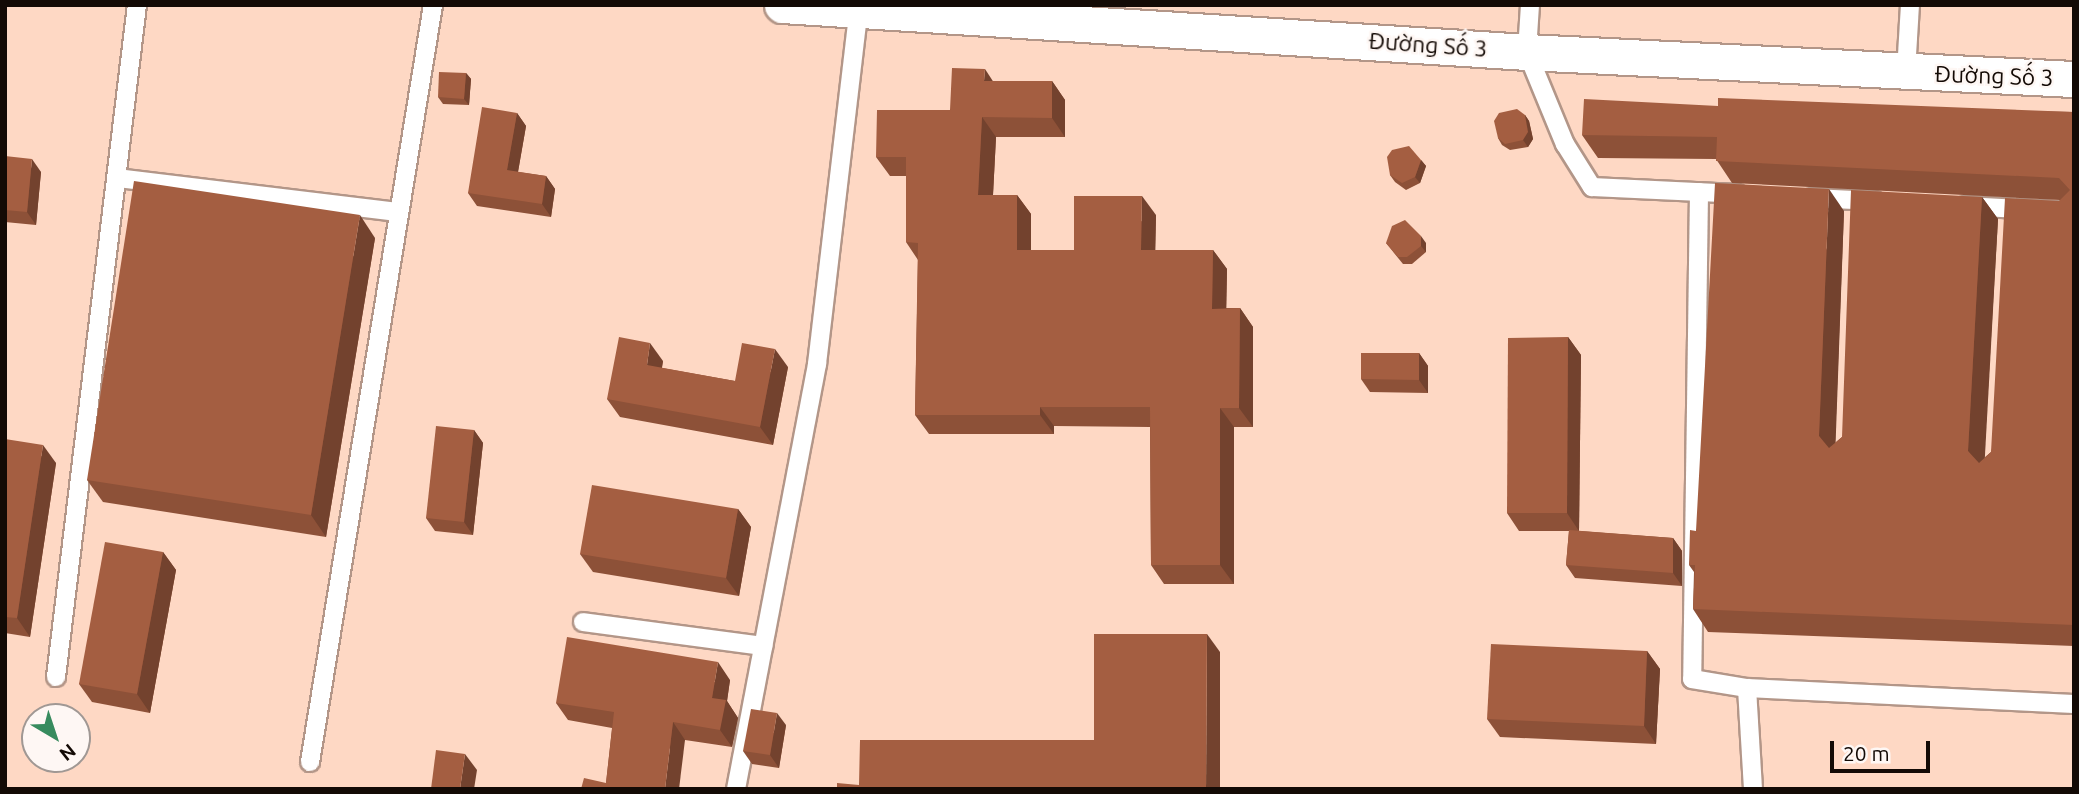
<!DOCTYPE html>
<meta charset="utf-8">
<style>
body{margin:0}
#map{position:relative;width:2079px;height:794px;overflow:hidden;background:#ffe6d9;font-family:Ubuntu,sans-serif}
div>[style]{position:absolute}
.built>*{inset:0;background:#fed8c4}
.roads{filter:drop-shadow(2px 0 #b39688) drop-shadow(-2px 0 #b39688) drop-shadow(0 2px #b39688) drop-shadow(0 -2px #b39688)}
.service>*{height:18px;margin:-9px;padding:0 9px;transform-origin:9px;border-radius:9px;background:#fff}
.minor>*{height:35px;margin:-17.5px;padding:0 17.5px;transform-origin:17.5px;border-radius:17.5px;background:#fff}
.wall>*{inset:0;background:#8d5138}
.shaded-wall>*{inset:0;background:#73422e}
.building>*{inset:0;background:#a45e41}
span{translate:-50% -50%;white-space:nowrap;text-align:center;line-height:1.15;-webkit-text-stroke:5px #fef7f4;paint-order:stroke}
.street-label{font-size:23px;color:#130a05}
.frame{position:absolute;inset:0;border:7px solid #130a05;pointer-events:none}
.north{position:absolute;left:21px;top:703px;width:70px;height:70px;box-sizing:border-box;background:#fef7f4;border:2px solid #a09894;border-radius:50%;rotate:141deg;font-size:19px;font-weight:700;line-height:28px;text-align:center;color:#130a05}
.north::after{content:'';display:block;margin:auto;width:24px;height:32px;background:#378b5e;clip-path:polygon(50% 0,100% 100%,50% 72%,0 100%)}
.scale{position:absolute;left:1830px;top:741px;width:100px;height:32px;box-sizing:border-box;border:4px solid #130a05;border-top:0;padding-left:9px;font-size:21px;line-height:24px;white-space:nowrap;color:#130a05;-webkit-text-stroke:5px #fef7f4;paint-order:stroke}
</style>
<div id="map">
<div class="built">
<div style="clip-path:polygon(evenodd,5px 5px,2074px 5px,2074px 789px,5px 789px,5px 5px,35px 717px,77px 717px,77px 759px,35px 759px,35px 717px)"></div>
</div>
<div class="roads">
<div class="service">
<div style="left:1530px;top:5px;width:47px;rotate:93.7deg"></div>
<div style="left:1527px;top:52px;width:100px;rotate:67.6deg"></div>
<div style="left:1565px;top:144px;width:51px;rotate:57.9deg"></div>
<div style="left:1592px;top:187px;width:146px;rotate:2.7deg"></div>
<div style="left:1906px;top:72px;width:67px;rotate:-86.6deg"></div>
<div style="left:117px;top:178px;width:284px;rotate:6.9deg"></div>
<div style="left:1699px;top:192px;width:487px;rotate:90.8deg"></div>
<div style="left:1692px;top:679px;width:56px;rotate:9.3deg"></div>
<div style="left:1747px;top:688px;width:327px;rotate:2.8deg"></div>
<div style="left:1812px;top:198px;width:63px;rotate:2.7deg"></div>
<div style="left:1965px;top:206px;width:109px;rotate:3.2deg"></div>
<div style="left:583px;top:622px;width:182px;rotate:7.6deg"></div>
<div style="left:56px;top:677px;width:677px;rotate:-83.13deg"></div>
<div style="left:1747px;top:688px;width:101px;rotate:86.6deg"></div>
<div style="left:310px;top:762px;width:767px;rotate:-80.77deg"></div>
<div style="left:736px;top:789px;width:433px;rotate:-79.2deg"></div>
<div style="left:817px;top:364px;width:353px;rotate:-83.3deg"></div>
</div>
<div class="minor">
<div style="left:782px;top:5px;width:746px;rotate:3.61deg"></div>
<div style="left:1527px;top:52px;width:548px;rotate:2.83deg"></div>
</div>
</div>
<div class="wall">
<div style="clip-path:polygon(466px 73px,471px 79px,469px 105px,443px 104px,438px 97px)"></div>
<div style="clip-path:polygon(992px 81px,1052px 81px,1065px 100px,1065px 137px,996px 137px,993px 195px,1017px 195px,1031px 214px,1031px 250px,1074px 250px,1156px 215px,1155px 250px,1213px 250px,1227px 269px,1226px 308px,1240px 308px,1253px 327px,1253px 427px,1234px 427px,1234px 584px,1164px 584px,1151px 565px,1150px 427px,1054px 426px,1054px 434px,929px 434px,915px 415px,918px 260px,906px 242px,906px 176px,890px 176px,876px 157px,950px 110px)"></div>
<div style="clip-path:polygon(1718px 106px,2074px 112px,2074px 646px,1708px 632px,1693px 609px,1694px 572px,1689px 565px,1696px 531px,1844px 211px,1835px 443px,1842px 437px,1982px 197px,1998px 219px,1984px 458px,1991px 452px,2060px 200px,1732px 183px,1716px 159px,1598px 158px,1582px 135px)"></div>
<div style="clip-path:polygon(517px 113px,526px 126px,518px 172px,546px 176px,555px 189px,551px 217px,477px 206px,468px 193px)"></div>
<div style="clip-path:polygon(1525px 115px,1529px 121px,1533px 139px,1528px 147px,1510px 150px,1502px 145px,1498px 138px)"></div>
<div style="clip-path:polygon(5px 156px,41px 172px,36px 225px,5px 222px)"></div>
<div style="clip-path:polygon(1421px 160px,1426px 166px,1420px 183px,1406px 190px,1395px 182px,1390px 175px)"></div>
<div style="clip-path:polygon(375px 238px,326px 537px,103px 502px,87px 480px)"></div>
<div style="clip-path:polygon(1386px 243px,1426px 243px,1426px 252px,1412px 264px,1403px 264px)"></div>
<div style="clip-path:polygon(1568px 337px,1581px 355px,1579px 531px,1673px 538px,1682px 551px,1682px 586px,1575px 578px,1566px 565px,1569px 531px,1519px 531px,1507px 513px)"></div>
<div style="clip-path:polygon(1419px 353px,1428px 366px,1428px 393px,1370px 392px,1361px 379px)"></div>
<div style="clip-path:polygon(663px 361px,662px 368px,735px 381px,788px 367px,773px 445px,620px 417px,607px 399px)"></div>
<div style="clip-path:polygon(474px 430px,483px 443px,473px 535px,435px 531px,426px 518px)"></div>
<div style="clip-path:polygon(5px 439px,56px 463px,30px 637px,5px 633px)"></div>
<div style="clip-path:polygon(738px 509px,751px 527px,739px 596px,593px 572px,580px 554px)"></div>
<div style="clip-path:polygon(163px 552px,176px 570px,150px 713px,92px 702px,79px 684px)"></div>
<div style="clip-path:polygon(1647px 651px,1660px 669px,1656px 744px,1500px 737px,1487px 719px)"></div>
<div style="clip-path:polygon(730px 680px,727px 701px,738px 718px,732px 747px,685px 740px,606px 783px,612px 728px,568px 720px,556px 703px)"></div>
<div style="clip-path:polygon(786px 725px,779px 768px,752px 764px,743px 751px)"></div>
</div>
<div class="shaded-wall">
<div style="clip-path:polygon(985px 69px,998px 89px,984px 81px)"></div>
<div style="clip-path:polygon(466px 73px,471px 79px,469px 105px,464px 99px)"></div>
<div style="clip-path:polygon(1052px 81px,1065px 100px,1065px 137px,1052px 118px)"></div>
<div style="clip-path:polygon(517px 113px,526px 126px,516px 183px,507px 170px)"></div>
<div style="clip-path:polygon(1525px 115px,1529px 121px,1533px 139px,1528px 147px,1523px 140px)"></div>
<div style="clip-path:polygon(982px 117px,996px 137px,992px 214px,978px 195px)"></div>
<div style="clip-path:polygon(32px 159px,41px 172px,36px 225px,27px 212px)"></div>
<div style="clip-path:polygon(1421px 160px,1426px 166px,1420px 183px,1415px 177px)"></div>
<div style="clip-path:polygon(546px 176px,555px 189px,551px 217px,542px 204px)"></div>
<div style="clip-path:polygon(1829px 189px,1844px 211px,1835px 459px,1819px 436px)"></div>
<div style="clip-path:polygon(1017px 195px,1031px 214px,1031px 269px,1017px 250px)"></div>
<div style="clip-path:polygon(1142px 196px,1156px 215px,1155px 269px,1141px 250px)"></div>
<div style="clip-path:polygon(1982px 197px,1998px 219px,1984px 473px,1968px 451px)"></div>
<div style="clip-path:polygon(360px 215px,375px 238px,326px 537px,311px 515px)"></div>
<div style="clip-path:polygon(1421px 236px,1426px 243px,1426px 252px,1421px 246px)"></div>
<div style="clip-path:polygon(1213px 250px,1227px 269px,1226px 328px,1212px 309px)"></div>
<div style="clip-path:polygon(1240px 308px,1253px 327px,1253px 427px,1239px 408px)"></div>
<div style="clip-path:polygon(1568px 337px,1581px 355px,1579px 531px,1567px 513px)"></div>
<div style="clip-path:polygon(650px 343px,663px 361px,659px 383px,647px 365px)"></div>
<div style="clip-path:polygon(775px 349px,788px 367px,773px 445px,760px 427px)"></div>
<div style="clip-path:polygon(1419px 353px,1428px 366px,1428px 393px,1419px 380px)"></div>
<div style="clip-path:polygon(1040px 407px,1054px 426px,1054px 434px,1040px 415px)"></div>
<div style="clip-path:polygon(1220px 408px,1234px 427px,1234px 584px,1220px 565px)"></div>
<div style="clip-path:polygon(474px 430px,483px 443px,473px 535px,464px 522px)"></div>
<div style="clip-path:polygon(43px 445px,56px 463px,30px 637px,17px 618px)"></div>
<div style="clip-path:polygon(738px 509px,751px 527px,739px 596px,726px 578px)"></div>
<div style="clip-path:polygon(1673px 538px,1682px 551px,1682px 586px,1673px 573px)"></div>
<div style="clip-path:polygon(163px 552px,176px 570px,150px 713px,137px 694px)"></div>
<div style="clip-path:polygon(1207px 634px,1220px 652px,1220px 789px,1206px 789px)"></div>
<div style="clip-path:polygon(1647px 651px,1660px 669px,1656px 744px,1644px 726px)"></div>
<div style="clip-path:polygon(718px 662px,730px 680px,727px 701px,738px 718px,732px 747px,720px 730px,712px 698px)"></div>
<div style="clip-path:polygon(777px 713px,786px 725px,779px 768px,770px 755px)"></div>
<div style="clip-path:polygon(673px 722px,685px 740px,679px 789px,665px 789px)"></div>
<div style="clip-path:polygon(465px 754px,477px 770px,474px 789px,460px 789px)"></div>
</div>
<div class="building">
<div style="clip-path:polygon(952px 68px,985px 69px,984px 81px,1052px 81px,1052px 118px,982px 117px,978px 195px,1017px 195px,1017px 250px,1074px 250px,1074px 196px,1142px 196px,1141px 250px,1213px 250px,1212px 309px,1240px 308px,1239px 408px,1220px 408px,1220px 565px,1151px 565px,1150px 407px,1040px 407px,1040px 415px,915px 415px,918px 243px,906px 242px,906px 157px,876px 157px,877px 110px,950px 110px)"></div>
<div style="clip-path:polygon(439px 72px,466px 73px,464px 99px,438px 97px)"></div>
<div style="clip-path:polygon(1718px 98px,2074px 112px,2074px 625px,1693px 609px,1695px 565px,1689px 565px,1690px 530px,1696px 531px,1715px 183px,1829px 189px,1819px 436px,1829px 448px,1842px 437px,1851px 190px,1982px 197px,1968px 451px,1979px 463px,1991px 452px,2005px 198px,2059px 201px,2070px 190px,2059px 178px,1716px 161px,1717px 137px,1582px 135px,1584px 99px,1718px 106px)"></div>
<div style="clip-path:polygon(482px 107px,517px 113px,507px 170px,546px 176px,542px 204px,468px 193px)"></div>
<div style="clip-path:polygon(1517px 109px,1525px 115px,1528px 132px,1523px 140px,1505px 144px,1498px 138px,1494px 121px,1499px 113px)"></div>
<div style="clip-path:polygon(1409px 146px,1421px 160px,1415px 177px,1402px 183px,1390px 175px,1387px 157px,1392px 150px)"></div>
<div style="clip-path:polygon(5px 156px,32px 159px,27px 212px,5px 210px)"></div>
<div style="clip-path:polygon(134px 181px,360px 215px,311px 515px,87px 480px)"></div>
<div style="clip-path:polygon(1405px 220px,1421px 236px,1421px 246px,1407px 257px,1398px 257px,1386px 243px,1392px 226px)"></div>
<div style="clip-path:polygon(619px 337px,650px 343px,647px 365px,735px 381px,742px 343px,775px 349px,760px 427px,607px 399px)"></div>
<div style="clip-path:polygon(1568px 337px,1567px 513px,1507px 513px,1508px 338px)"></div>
<div style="clip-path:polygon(1361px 353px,1419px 353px,1419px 380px,1361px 379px)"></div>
<div style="clip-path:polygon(436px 426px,474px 430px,464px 522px,426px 518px)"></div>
<div style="clip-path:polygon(5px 439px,43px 445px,17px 618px,5px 617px)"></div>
<div style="clip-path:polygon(592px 485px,738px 509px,726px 578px,580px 554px)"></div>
<div style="clip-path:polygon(1569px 530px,1673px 538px,1673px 573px,1566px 565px)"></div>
<div style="clip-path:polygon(105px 542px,163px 552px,137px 694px,79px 684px)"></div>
<div style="clip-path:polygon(1094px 634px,1207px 634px,1206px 789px,837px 789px,837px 783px,859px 785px,860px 740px,1094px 740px)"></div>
<div style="clip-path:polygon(567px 637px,718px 662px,712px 698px,726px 700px,720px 730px,673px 722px,665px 789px,581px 789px,584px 778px,606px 783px,614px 712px,556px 703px)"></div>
<div style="clip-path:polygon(1491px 644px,1647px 651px,1644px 726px,1487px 719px)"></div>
<div style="clip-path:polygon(751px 709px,777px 713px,770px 755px,743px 751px)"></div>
<div style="clip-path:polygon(436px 750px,465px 754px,460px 789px,431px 789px)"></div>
</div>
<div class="street-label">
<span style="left:1428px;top:45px;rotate:4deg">Đường Số 3</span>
<span style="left:1994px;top:76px;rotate:2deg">Đường Số 3</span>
</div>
<div class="frame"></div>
<div class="north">N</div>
<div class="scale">20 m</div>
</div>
